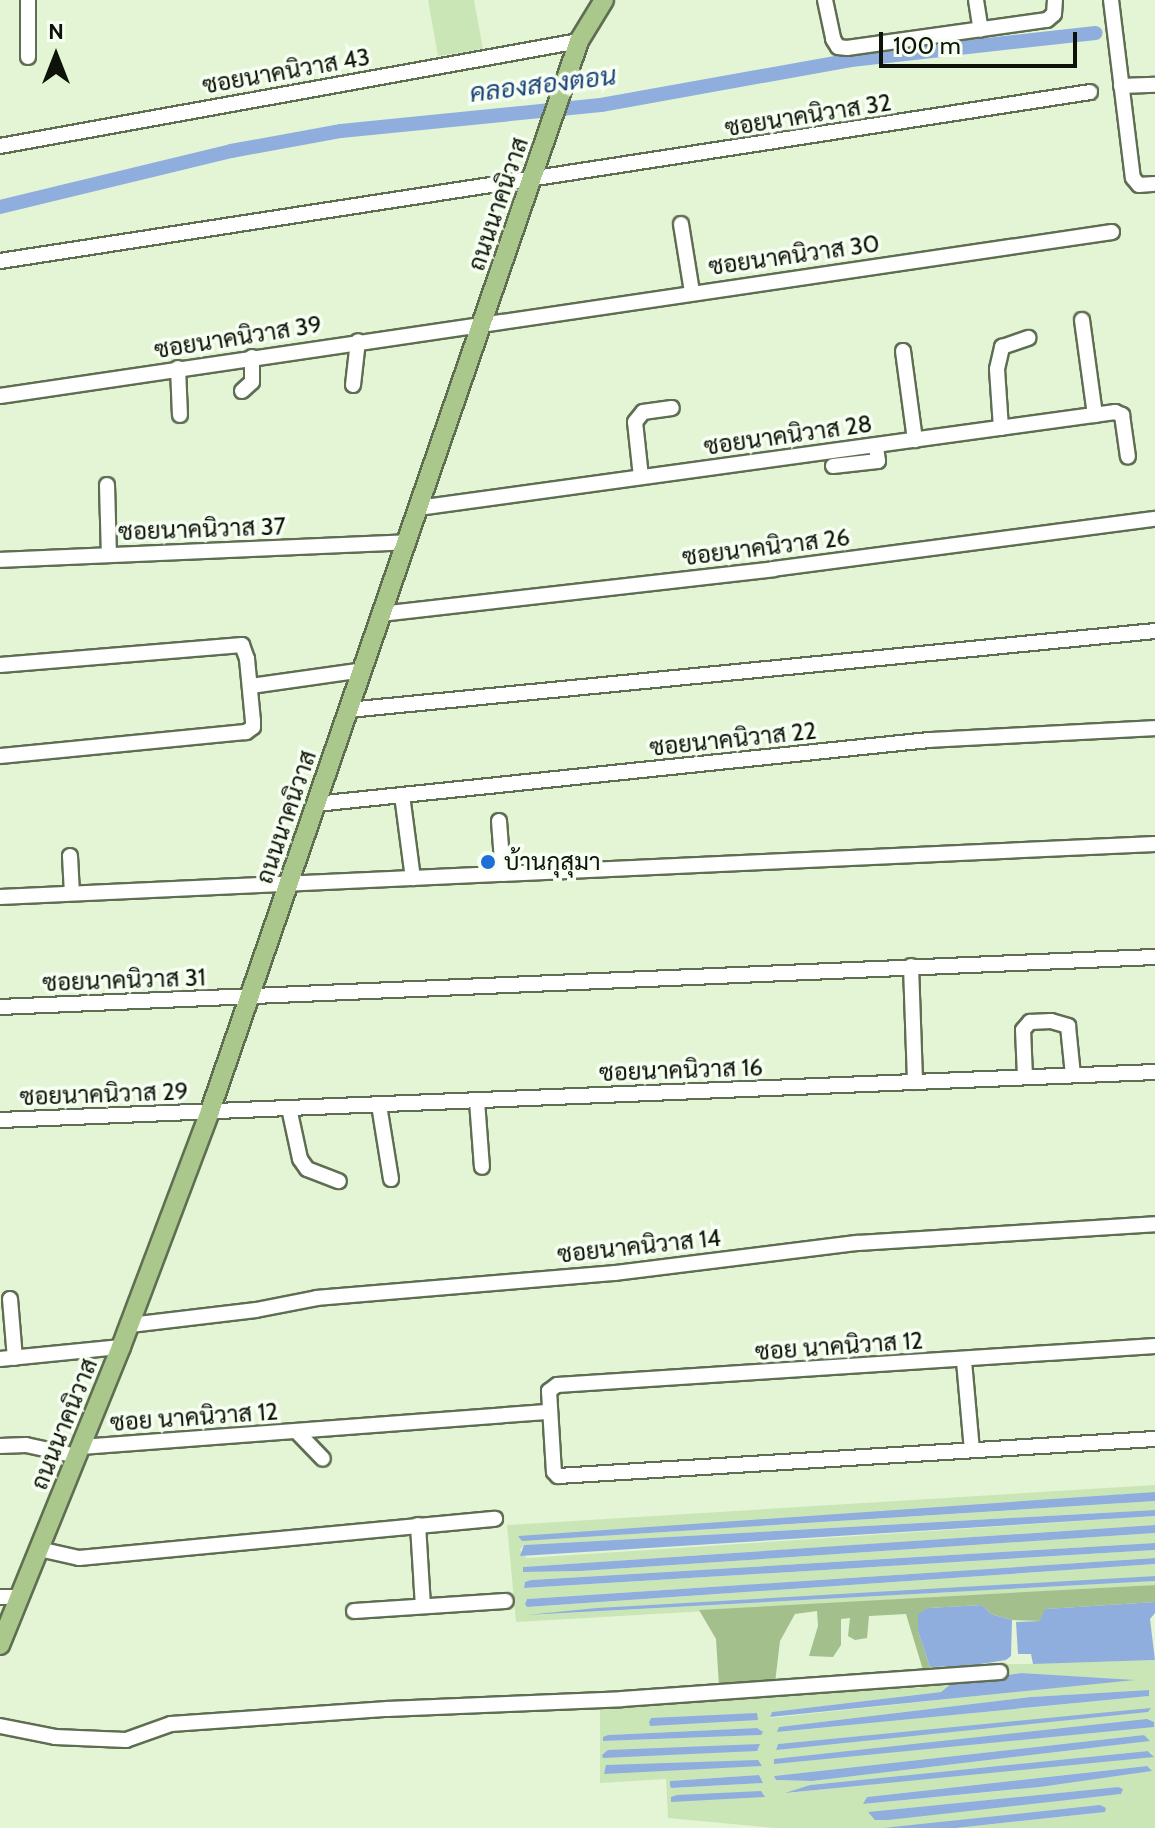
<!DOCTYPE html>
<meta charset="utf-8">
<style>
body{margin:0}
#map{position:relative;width:1155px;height:1828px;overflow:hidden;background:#e3f5d5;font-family:Cabin,Sarabun,sans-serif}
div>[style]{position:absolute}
.green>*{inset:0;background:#cbe6b6}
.forest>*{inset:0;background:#a3bf8c}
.water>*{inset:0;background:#8faedd}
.canal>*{height:14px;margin:-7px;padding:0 7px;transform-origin:7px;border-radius:7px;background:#8faedd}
.roads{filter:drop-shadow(2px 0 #5f6e52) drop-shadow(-2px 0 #5f6e52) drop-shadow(0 2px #5f6e52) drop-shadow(0 -2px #5f6e52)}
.minor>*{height:14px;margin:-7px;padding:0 7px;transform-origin:7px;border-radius:7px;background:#fff}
.major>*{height:18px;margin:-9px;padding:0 9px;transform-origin:9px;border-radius:9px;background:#aac88c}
.dots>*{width:22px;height:22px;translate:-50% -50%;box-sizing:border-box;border:4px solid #f7fef2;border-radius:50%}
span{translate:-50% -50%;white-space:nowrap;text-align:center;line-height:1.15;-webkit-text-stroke:7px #f7fef2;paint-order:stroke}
.street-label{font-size:24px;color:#0d1308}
.poi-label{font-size:24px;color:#0d1308}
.left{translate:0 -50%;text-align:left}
.water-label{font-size:26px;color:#1a427a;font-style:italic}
.north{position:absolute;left:16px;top:16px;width:80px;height:80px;-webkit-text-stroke:6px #f7fef2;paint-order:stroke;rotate:0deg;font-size:22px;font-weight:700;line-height:32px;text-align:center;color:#0d1308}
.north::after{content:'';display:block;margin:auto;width:28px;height:36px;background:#0d1308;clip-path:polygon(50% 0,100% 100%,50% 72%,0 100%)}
.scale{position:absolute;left:879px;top:32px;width:198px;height:36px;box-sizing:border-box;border:4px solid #0d1308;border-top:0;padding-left:10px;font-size:24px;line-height:28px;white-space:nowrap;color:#0d1308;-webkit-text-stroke:6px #f7fef2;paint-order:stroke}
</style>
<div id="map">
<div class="green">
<div style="clip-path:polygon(428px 0,474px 0,483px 49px,438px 56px)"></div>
<div style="clip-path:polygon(1155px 1485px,1155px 1492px,522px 1541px,1155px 1501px,1155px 1510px,524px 1545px,520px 1550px,527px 1558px,1155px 1516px,1155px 1525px,524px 1567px,524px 1572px,581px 1571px,1155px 1533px,1155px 1543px,531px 1580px,525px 1582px,524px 1588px,1155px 1550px,1155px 1558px,527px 1599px,525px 1604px,528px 1607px,1155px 1564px,1155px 1576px,528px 1615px,1155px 1581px,1155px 1585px,516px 1622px,507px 1525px)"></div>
<div style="clip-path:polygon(evenodd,1155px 1660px,1155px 1828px,956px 1828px,1105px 1812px,883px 1828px,775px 1828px,668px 1818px,666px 1779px,600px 1783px,600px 1703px,780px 1690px,919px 1688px,949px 1675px,987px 1665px,1155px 1660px,1021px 1673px,1126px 1680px,770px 1718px,772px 1712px,941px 1692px,952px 1683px,1021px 1673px,1155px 1660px,1149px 1690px,1149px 1696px,778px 1732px,780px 1727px,1031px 1697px,1149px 1690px,1155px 1660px,1151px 1709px,776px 1749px,778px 1744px,1151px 1709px,1155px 1660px,757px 1728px,761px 1735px,603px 1741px,608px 1735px,757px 1728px,1155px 1660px,1144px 1735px,1149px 1741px,812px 1781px,776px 1780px,775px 1776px,1144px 1735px,1155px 1660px,1148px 1751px,1153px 1754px,787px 1793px,810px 1785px,1148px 1751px,1155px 1660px,1146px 1766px,1151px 1771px,1040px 1787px,864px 1804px,867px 1797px,1146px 1766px,1155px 1660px,759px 1775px,762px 1783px,672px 1788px,671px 1781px,759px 1775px,1155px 1660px,1118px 1787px,1121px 1794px,1016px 1805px,869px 1812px,1118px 1787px)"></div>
</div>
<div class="forest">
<div style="clip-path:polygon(1155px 1585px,1155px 1602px,1046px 1609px,1041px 1621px,1012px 1620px,991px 1614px,982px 1605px,928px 1608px,918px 1631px,930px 1667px,928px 1670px,923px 1670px,906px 1614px,869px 1616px,867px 1638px,855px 1640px,848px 1636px,850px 1618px,841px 1619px,841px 1645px,833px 1657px,809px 1656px,818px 1626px,817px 1611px,795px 1614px,780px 1641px,775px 1683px,719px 1686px,716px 1639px,699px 1610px)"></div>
</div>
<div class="water">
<div style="clip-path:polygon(1155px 1492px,1155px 1501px,522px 1541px,518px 1536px)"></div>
<div style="clip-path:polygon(1155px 1510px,1155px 1516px,520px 1556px,524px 1545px)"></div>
<div style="clip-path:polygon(1155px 1525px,1155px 1533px,581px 1571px,523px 1572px,523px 1567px)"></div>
<div style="clip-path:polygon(1155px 1543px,1155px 1550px,524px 1588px,525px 1582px,531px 1580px)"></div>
<div style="clip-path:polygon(1155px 1558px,1155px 1564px,527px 1607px,525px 1604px,527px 1599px)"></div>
<div style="clip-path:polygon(1155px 1576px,1155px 1581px,526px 1615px,597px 1608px)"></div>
<div style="clip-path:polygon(1155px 1602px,1155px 1613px,1150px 1619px,1155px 1660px,1033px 1664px,1031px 1654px,1018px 1654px,1016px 1622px,1040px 1621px,1045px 1609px)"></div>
<div style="clip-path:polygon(982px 1605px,991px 1614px,1012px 1620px,1011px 1656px,1006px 1660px,968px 1666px,930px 1667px,918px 1631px,918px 1614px,928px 1608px)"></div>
<div style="clip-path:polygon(1021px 1673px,1135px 1680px,770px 1717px,772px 1712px,941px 1692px,952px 1683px)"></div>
<div style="clip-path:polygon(1149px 1690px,1149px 1696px,777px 1732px,779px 1727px,1031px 1697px)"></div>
<div style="clip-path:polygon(1151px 1708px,1148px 1712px,776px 1750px,778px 1744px)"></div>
<div style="clip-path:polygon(757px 1713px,758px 1720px,650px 1726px,649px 1722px,651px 1718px)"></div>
<div style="clip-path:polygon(1147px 1719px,1154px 1722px,1154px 1727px,774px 1764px,774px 1759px)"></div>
<div style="clip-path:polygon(757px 1728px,763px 1732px,761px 1735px,603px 1741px,603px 1737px,608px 1735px)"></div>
<div style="clip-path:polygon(1144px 1735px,1150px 1741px,812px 1781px,776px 1780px,774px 1776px)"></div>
<div style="clip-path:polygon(760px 1744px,757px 1751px,603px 1758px,602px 1755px,608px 1750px)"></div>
<div style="clip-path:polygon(1148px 1751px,1154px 1757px,785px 1793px,810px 1785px)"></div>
<div style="clip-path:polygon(758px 1760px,762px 1766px,604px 1774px,606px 1765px)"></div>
<div style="clip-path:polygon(1147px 1766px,1152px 1771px,1040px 1787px,863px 1804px,867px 1797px)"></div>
<div style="clip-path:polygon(759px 1775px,763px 1783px,671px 1788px,670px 1785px,670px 1781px)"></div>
<div style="clip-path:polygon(1118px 1787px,1123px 1789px,1121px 1794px,888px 1820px,875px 1820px,868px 1812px)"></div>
<div style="clip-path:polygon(761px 1791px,765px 1797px,671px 1802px,671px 1797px,677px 1795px)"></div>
<div style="clip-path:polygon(1100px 1805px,1106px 1808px,1105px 1812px,956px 1828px,883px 1828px)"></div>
</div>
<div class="canal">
<div style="left:0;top:207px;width:238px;rotate:-13.6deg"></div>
<div style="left:231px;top:151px;width:112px;rotate:-10.3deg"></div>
<div style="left:341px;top:131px;width:261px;rotate:-5.7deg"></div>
<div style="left:601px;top:105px;width:254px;rotate:-10.2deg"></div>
<div style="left:851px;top:60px;width:246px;rotate:-6.3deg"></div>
</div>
<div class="roads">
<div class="minor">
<div style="left:28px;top:0;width:57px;rotate:90deg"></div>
<div style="left:825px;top:0;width:40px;rotate:78deg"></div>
<div style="left:833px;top:39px;width:9px;rotate:58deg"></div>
<div style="left:838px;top:47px;width:9px;rotate:6deg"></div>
<div style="left:847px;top:48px;width:202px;rotate:-8deg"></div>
<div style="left:1047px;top:20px;width:9px;rotate:-41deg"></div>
<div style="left:1054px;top:14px;width:14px;rotate:-86deg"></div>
<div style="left:976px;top:0;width:30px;rotate:81deg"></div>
<div style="left:1111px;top:0;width:179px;rotate:83deg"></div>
<div style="left:1133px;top:178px;width:9px;rotate:49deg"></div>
<div style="left:1139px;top:185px;width:16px;rotate:-4deg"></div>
<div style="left:1121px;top:86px;width:34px;rotate:-2deg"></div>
<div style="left:0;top:146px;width:588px;rotate:-10.28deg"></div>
<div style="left:681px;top:224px;width:69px;rotate:80.8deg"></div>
<div style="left:0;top:261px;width:1103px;rotate:-8.81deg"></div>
<div style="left:1082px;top:320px;width:96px;rotate:82.2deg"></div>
<div style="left:903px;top:351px;width:90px;rotate:82.3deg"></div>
<div style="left:178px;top:368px;width:47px;rotate:87.6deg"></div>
<div style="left:353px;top:385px;width:44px;rotate:-83.5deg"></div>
<div style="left:242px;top:391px;width:13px;rotate:-42deg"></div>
<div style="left:252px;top:382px;width:25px;rotate:-90deg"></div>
<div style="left:0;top:396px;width:1124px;rotate:-8.39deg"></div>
<div style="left:1001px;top:428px;width:59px;rotate:-93.9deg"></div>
<div style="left:997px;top:369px;width:23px;rotate:-77deg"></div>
<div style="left:1002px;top:347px;width:28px;rotate:-19deg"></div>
<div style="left:833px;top:466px;width:45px;rotate:-6.3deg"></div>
<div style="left:878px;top:461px;width:15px;rotate:-98deg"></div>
<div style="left:641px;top:477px;width:55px;rotate:-96.2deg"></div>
<div style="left:635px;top:422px;width:13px;rotate:-51deg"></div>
<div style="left:643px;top:412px;width:29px;rotate:-8deg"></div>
<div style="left:107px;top:485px;width:70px;rotate:88.4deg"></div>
<div style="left:418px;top:508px;width:704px;rotate:-7.84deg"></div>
<div style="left:1115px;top:412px;width:8px;rotate:23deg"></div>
<div style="left:1122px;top:415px;width:42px;rotate:81.9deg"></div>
<div style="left:0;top:560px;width:406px;rotate:-2.5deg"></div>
<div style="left:381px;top:614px;width:395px;rotate:-6.5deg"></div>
<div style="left:773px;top:569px;width:385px;rotate:-7.5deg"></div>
<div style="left:0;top:665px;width:243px;rotate:-4.7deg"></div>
<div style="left:242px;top:645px;width:15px;rotate:70deg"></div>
<div style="left:247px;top:659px;width:62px;rotate:84.5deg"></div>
<div style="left:253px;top:721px;width:6px;rotate:90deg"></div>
<div style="left:253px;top:727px;width:9px;rotate:144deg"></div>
<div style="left:246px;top:732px;width:247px;rotate:174.4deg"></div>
<div style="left:251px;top:686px;width:113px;rotate:-8.1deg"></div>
<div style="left:348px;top:710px;width:811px;rotate:-5.59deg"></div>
<div style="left:402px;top:795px;width:84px;rotate:82.5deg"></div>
<div style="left:316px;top:804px;width:616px;rotate:-5.96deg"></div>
<div style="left:929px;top:740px;width:226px;rotate:-3deg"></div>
<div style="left:499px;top:821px;width:53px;rotate:85.7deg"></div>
<div style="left:70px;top:856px;width:37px;rotate:87deg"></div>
<div style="left:0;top:897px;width:1156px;rotate:-2.63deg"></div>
<div style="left:911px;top:966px;width:116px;rotate:88deg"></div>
<div style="left:0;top:1007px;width:1156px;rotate:-2.48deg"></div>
<div style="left:1025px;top:1077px;width:47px;rotate:-92.4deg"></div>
<div style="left:1023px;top:1030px;width:11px;rotate:-49deg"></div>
<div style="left:1030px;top:1022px;width:21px;rotate:-3deg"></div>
<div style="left:1051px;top:1021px;width:18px;rotate:16deg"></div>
<div style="left:1068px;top:1026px;width:49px;rotate:84.2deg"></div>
<div style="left:477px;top:1101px;width:66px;rotate:85.7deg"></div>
<div style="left:379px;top:1105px;width:75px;rotate:80.8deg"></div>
<div style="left:289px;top:1108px;width:52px;rotate:77.8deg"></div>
<div style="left:300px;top:1159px;width:12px;rotate:55deg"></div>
<div style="left:307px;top:1169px;width:34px;rotate:21deg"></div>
<div style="left:0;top:1120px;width:1156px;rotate:-2.38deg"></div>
<div style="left:10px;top:1299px;width:59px;rotate:85.2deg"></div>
<div style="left:130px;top:1325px;width:127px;rotate:-6.8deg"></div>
<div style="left:256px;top:1310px;width:62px;rotate:-11.1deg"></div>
<div style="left:317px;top:1298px;width:299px;rotate:-4.8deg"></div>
<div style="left:615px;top:1273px;width:244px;rotate:-7.1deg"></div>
<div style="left:857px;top:1243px;width:299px;rotate:-3.6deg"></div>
<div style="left:1155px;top:1346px;width:599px;rotate:176.27deg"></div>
<div style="left:557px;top:1385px;width:10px;rotate:143deg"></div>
<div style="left:549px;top:1391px;width:81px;rotate:86.5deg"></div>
<div style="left:554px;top:1472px;width:6px;rotate:45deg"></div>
<div style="left:558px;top:1476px;width:598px;rotate:-3.55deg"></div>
<div style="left:0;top:1359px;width:122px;rotate:-5.7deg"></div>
<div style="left:964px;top:1361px;width:89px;rotate:84.9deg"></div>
<div style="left:297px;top:1432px;width:37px;rotate:46deg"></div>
<div style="left:0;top:1446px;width:26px;rotate:-2deg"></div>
<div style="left:26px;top:1445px;width:52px;rotate:12.2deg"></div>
<div style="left:81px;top:1447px;width:470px;rotate:-4.3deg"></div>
<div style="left:418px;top:1525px;width:81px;rotate:86.5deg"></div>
<div style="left:39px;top:1549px;width:41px;rotate:12.7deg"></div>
<div style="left:79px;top:1558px;width:418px;rotate:-5.4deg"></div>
<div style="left:0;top:1597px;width:20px"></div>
<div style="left:354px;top:1611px;width:152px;rotate:-3.8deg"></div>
<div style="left:0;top:1726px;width:56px;rotate:11.3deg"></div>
<div style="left:55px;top:1737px;width:71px;rotate:2.4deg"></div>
<div style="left:126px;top:1740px;width:48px;rotate:-19.6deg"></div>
<div style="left:171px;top:1724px;width:217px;rotate:-4deg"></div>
<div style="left:387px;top:1709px;width:235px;rotate:-2.4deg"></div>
<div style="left:622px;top:1699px;width:379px;rotate:-4.1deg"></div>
</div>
<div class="major">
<div style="left:0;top:1645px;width:322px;rotate:-67.9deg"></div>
<div style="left:121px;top:1347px;width:252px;rotate:-69.3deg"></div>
<div style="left:210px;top:1111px;width:1132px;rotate:-70.97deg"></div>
<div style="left:579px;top:41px;width:48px;rotate:-58.6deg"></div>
</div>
</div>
<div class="dots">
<div style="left:488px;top:862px;background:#1e6ed9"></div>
</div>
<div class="street-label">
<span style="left:286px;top:71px;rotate:-10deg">ซอยนาคนิวาส 43</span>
<span style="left:808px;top:115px;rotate:-9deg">ซอยนาคนิวาส 32</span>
<span style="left:498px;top:204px;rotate:-71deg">ถนนนาคนิวาส</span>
<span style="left:794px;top:255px;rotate:-8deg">ซอยนาคนิวาส 30</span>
<span style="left:238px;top:337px;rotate:-9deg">ซอยนาคนิวาส 39</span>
<span style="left:788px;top:435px;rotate:-8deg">ซอยนาคนิวาส 28</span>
<span style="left:202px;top:529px;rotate:-2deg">ซอยนาคนิวาส 37</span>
<span style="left:766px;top:547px;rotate:-7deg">ซอยนาคนิวาส 26</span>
<span style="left:733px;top:739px;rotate:-6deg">ซอยนาคนิวาส 22</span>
<span style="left:286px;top:817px;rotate:-71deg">ถนนนาคนิวาส</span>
<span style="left:124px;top:980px;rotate:-2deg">ซอยนาคนิวาส 31</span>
<span style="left:681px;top:1070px;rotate:-2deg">ซอยนาคนิวาส 16</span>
<span style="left:104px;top:1094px;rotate:-2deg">ซอยนาคนิวาส 29</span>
<span style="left:639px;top:1246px;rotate:-6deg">ซอยนาคนิวาส 14</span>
<span style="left:839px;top:1346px;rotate:-4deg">ซอย นาคนิวาส 12</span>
<span style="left:194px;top:1417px;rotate:-4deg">ซอย นาคนิวาส 12</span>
<span style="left:64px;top:1424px;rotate:-68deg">ถนนนาคนิวาส</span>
</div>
<div class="poi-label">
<span class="left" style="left:504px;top:862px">บ้านกุสุมา</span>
</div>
<div class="water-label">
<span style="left:543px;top:85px;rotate:-7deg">คลองสองตอน</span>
</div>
<div class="north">N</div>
<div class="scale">100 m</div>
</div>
